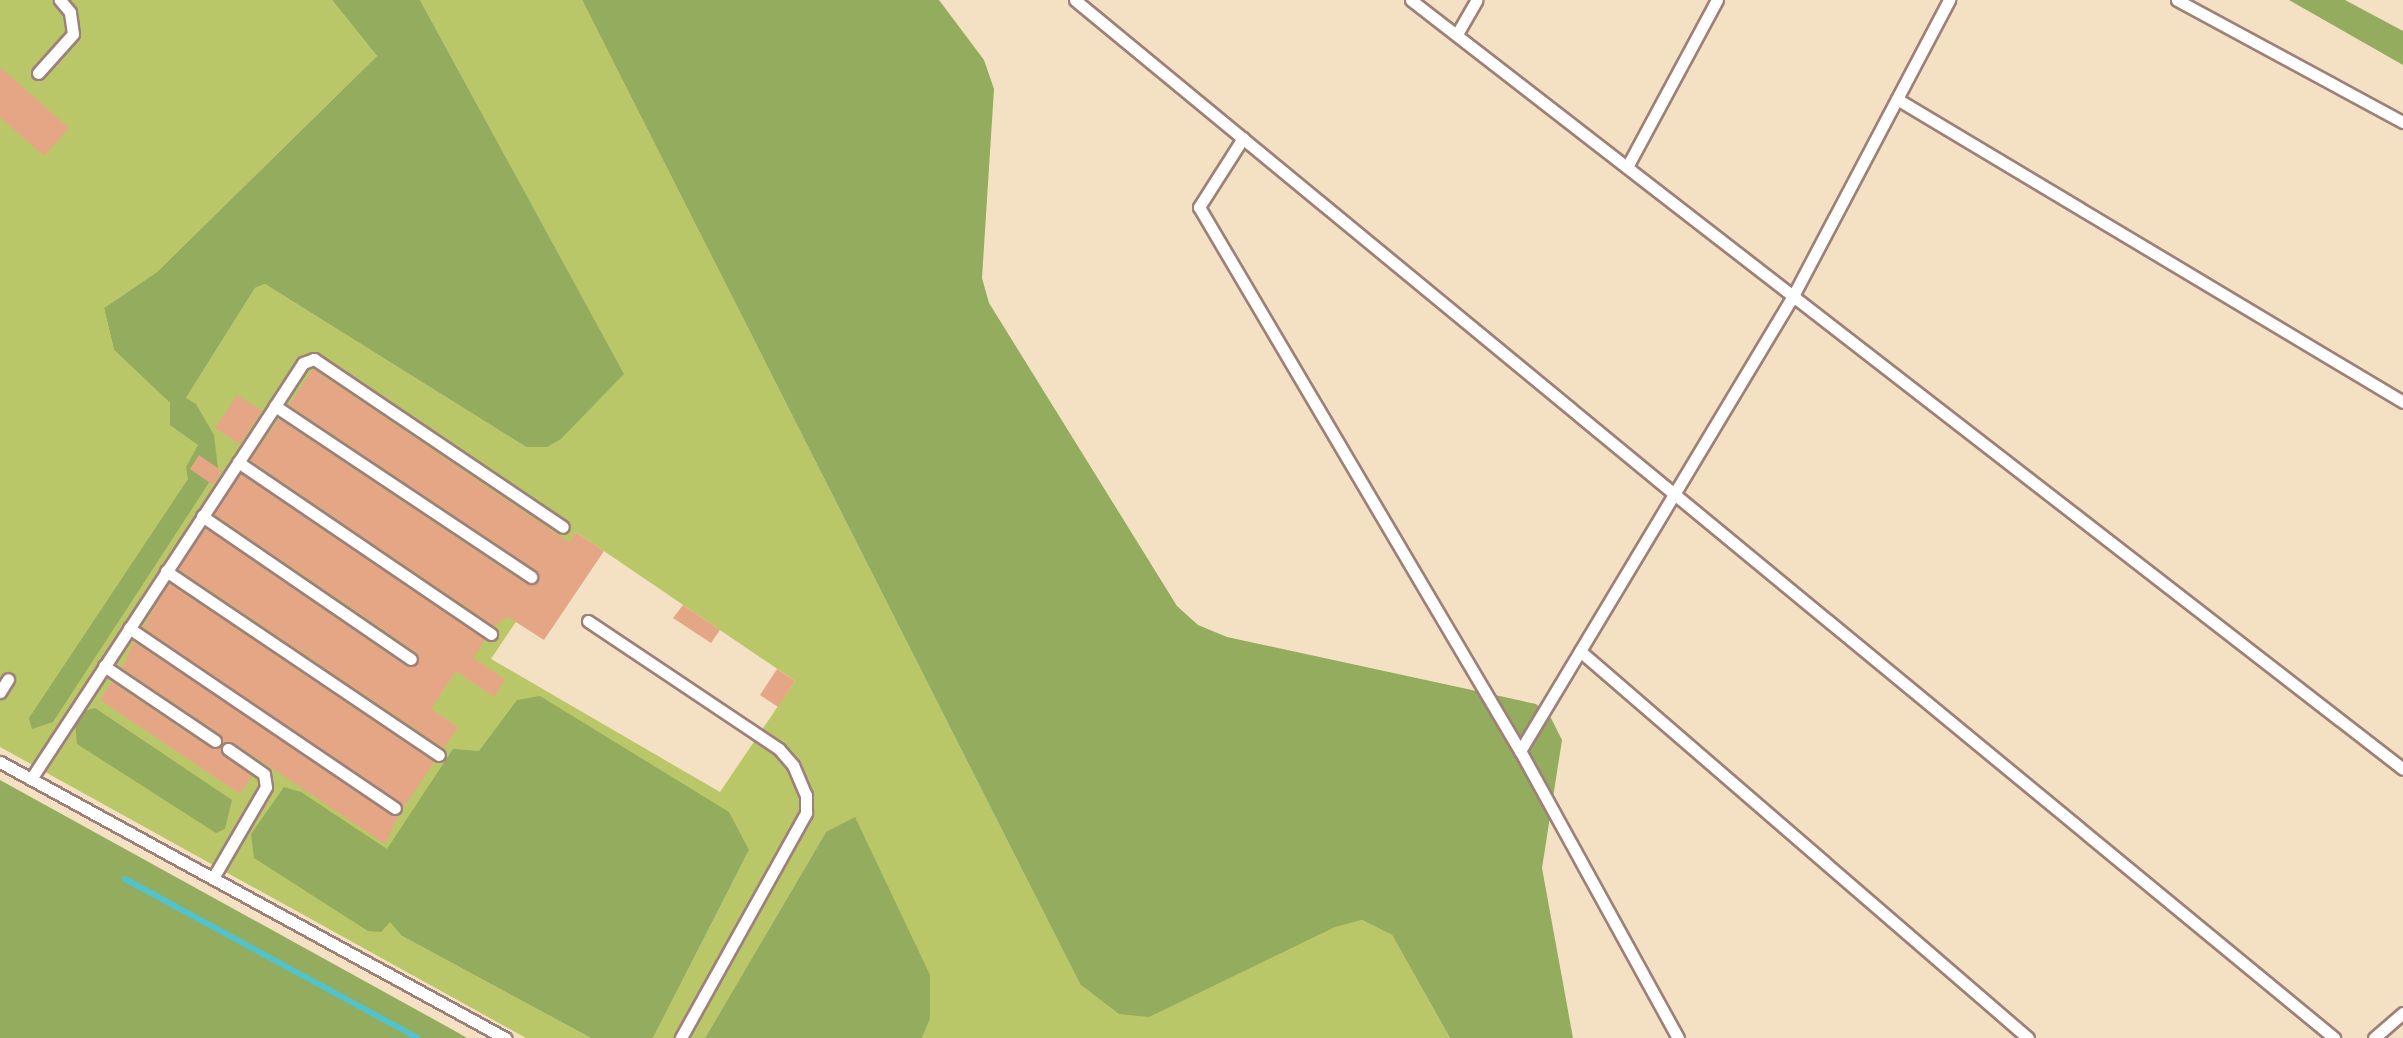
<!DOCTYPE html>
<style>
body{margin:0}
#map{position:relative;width:2403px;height:1038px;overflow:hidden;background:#f4e1c4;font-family:"Shantell Sans",sans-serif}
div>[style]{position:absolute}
.green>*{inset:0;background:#bac769}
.forest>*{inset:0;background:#93ac5d}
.stream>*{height:6px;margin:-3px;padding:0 3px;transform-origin:3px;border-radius:3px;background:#54c2c9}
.building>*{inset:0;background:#e4a685}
.roads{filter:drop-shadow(2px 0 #9f8078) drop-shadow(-2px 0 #9f8078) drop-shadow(0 2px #9f8078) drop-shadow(0 -2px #9f8078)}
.lane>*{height:11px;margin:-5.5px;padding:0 5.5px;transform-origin:5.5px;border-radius:5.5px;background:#fff}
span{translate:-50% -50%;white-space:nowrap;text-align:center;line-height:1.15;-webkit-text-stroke:6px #fcf5e5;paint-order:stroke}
</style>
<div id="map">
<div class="green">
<div style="clip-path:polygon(evenodd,0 0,332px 0,377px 56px,157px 272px,104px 308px,114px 350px,170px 403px,186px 398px,255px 288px,265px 284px,526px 447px,547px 447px,623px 373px,420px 0,582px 0,1080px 984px,1362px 920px,1392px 935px,1450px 1038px,922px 1038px,930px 1019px,826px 832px,705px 1038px,653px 1038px,749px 850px,402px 936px,591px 1038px,526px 1038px,0 747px,0 0,576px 532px,795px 681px,720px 792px,491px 659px,576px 532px)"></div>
</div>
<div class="forest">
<div style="clip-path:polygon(332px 0,420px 0,624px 374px,561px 439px,547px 447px,526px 447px,265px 284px,255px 288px,186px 398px,196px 404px,214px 435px,218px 469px,53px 722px,32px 729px,29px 718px,188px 479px,186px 467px,198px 445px,170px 425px,170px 403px,114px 350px,104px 308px,157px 272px,377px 56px)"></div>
<div style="clip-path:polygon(582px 0,939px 0,984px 60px,994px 89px,982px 278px,989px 303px,1177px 606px,1198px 625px,1227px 637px,1536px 704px,1551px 718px,1562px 740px,1542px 868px,1573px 1038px,1450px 1038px,1392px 935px,1362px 920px,1335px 927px,1149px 1017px,1119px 1014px,1080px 984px)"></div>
<div style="clip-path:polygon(2289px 0,2345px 0,2403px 31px,2403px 65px)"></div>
<div style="clip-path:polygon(540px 696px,729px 812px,749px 850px,653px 1038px,591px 1038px,402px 936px,390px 922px,381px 932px,368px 931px,254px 858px,251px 834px,284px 787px,301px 792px,387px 849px,453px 749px,479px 751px,517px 700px)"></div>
<div style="clip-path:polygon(95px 708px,232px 800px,225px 829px,216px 833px,77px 744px,75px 723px,84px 711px)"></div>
<div style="clip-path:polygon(0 780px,455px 1031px,467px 1038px,0 1038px)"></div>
<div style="clip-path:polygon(855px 817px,930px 975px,930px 1019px,922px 1038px,705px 1038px,826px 832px)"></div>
</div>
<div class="stream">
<div style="left:125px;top:879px;width:333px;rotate:28.5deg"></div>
</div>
<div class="building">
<div style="clip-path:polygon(0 67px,69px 128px,44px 156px,0 117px)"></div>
<div style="clip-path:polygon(313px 369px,569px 542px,576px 532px,604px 551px,544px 640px,508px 617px,494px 626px,250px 460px,279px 419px,526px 584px,538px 582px,536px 570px,289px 405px)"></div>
<div style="clip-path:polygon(237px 395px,262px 411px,240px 444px,215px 428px)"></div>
<div style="clip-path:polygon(199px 455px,222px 471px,213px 485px,190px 469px)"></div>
<div style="clip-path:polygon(241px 474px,485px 640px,473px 658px,505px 679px,494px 697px,456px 671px,431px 709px,458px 727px,444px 748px,178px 569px,205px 528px,406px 666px,418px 663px,416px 652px,214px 514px)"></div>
<div style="clip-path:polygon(169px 583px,434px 762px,403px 808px,143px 627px)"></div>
<div style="clip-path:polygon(683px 605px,720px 630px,711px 643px,673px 618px)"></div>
<div style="clip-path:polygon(134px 642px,398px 816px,385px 844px,233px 742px,223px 742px,220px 734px,122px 668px)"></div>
<div style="clip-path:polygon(777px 669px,795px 681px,778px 707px,760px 695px)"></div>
<div style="clip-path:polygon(112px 682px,210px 748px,220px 748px,252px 776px,240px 794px,100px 700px)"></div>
</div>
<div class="roads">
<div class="lane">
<div style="left:1075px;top:0;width:1632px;rotate:39.5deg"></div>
<div style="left:1411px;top:0;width:1255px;rotate:37.78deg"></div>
<div style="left:2177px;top:0;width:257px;rotate:28.4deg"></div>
<div style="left:1457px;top:34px;width:39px;rotate:-60deg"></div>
<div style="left:38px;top:73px;width:52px;rotate:-48.1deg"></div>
<div style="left:73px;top:34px;width:22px;rotate:-98deg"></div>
<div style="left:70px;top:12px;width:16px;rotate:-130deg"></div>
<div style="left:1897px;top:99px;width:590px;rotate:30.91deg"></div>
<div style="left:1243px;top:138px;width:82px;rotate:122.5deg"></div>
<div style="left:1199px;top:207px;width:632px;rotate:59.46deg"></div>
<div style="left:1627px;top:167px;width:190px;rotate:-61.7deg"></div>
<div style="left:275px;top:406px;width:51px;rotate:-56.9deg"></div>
<div style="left:303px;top:363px;width:12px;rotate:-20deg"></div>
<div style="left:314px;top:359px;width:300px;rotate:34deg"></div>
<div style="left:238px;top:462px;width:306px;rotate:34.2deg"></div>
<div style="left:202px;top:516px;width:253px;rotate:34.4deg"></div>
<div style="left:166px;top:571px;width:329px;rotate:34deg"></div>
<div style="left:588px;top:621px;width:230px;rotate:33.8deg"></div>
<div style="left:779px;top:749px;width:21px;rotate:49deg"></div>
<div style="left:793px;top:765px;width:33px;rotate:67deg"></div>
<div style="left:806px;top:795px;width:18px;rotate:90deg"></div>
<div style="left:806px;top:813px;width:257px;rotate:119.1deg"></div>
<div style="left:129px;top:628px;width:321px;rotate:34.1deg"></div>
<div style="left:1580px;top:651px;width:592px;rotate:40.82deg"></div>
<div style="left:104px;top:666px;width:134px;rotate:34deg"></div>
<div style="left:0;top:692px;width:15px;rotate:-58deg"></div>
<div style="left:0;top:762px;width:576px;rotate:28.66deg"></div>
<div style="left:31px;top:779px;width:446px;rotate:-56.8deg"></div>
<div style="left:275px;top:406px;width:308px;rotate:33.7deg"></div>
<div style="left:213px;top:878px;width:105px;rotate:-59.8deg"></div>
<div style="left:266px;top:787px;width:13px;rotate:-99deg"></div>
<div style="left:264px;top:774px;width:44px;rotate:-145.2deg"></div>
<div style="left:1678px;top:1038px;width:328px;rotate:-118.8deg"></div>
<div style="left:1520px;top:751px;width:531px;rotate:-59.04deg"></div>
<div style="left:1793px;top:296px;width:335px;rotate:-62.2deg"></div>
<div style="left:2374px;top:1038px;width:38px;rotate:-41deg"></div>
</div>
</div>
</div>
